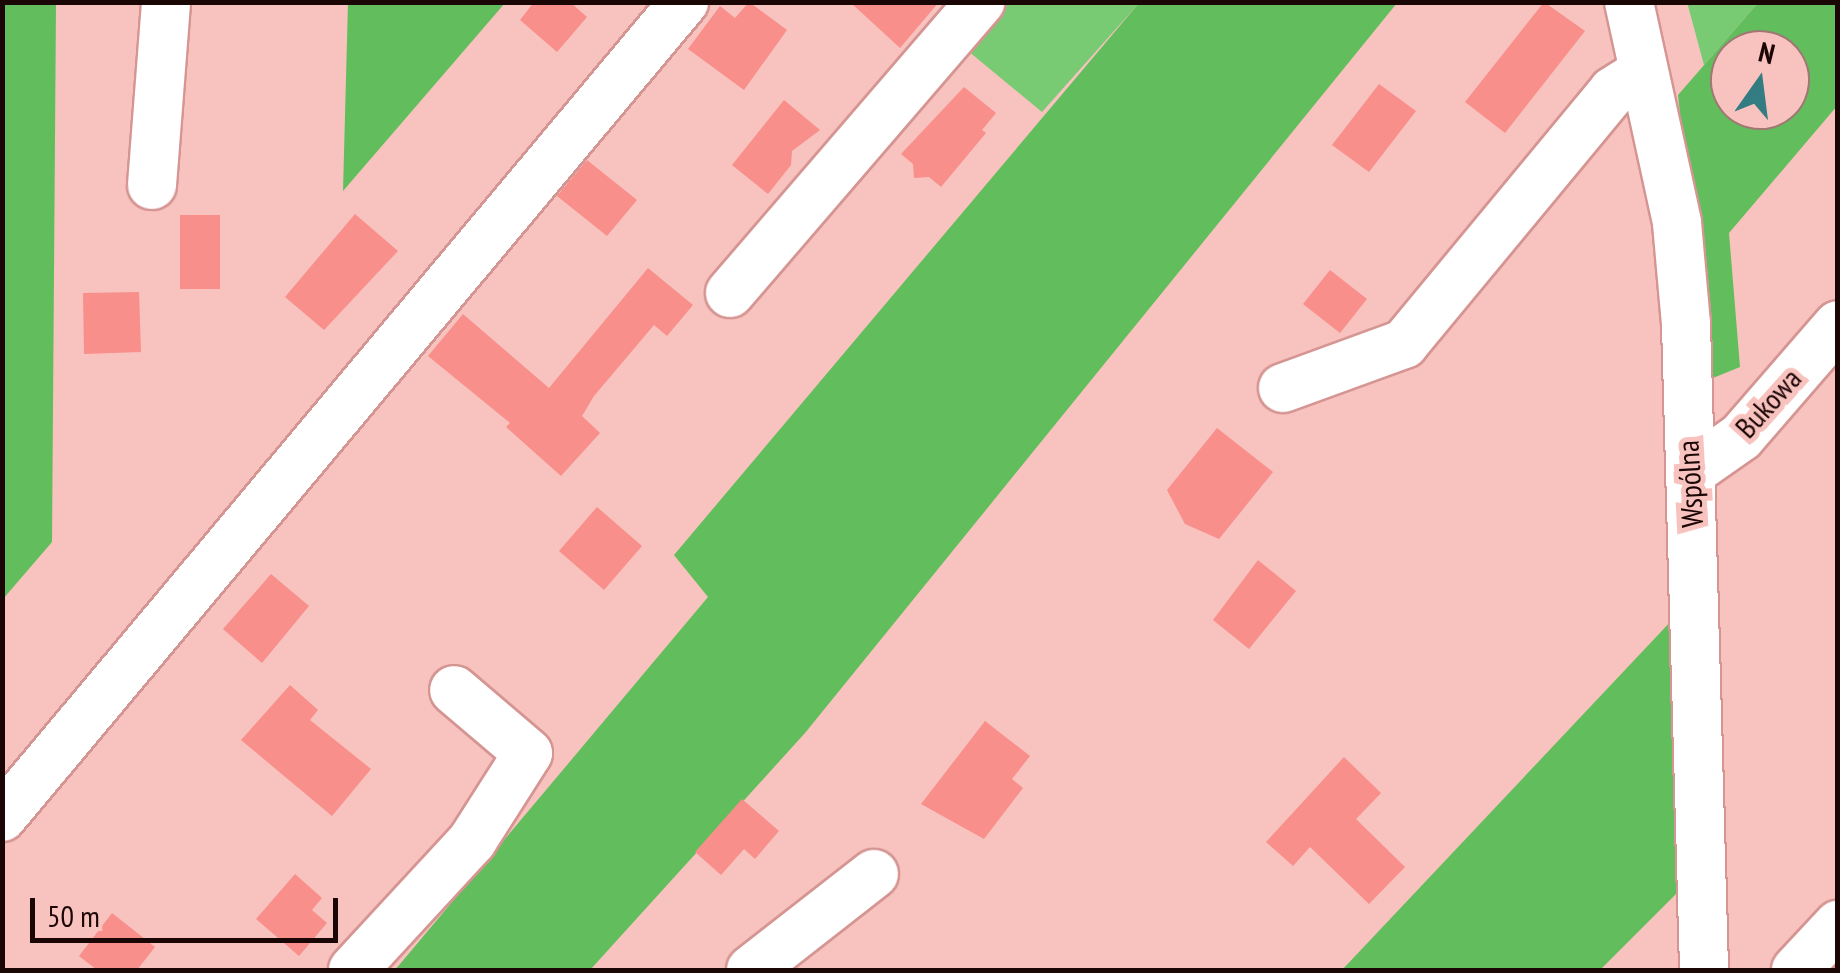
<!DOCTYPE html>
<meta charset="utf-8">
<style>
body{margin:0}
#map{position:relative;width:1840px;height:973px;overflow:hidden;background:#f8c2be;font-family:"PT Sans Narrow",sans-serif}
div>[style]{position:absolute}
.green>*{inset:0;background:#78ca73}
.forest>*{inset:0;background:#62bd5d}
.building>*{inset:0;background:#f88f8b}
.roads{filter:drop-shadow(2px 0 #d59592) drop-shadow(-2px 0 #d59592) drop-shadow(0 2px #d59592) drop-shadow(0 -2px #d59592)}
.minor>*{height:48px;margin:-24px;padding:0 24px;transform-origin:24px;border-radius:24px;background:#fff}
span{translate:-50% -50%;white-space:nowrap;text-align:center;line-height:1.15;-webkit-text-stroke:10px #f8c2be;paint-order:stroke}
.street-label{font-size:30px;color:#1b0606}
.frame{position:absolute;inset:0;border:5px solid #1b0606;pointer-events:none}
.north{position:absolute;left:1710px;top:30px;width:100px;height:100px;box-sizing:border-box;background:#f8c2be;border:2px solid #a07774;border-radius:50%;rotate:14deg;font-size:28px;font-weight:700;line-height:40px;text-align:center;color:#1b0606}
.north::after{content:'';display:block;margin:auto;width:35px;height:45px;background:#337c82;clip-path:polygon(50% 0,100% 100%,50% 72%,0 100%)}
.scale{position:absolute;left:30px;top:898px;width:308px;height:45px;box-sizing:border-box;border:5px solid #1b0606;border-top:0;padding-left:12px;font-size:30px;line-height:35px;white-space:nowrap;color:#1b0606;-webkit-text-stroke:8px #f8c2be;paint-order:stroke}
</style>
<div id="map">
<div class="green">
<div style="clip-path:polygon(1687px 2px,1758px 3px,1704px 65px)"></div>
<div style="clip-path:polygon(990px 3px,1139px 3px,1042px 112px,956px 41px)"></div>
</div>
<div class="forest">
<div style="clip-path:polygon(3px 2px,56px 3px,52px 542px,3px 599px)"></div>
<div style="clip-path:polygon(348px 3px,505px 3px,343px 191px)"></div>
<div style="clip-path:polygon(1139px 3px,1397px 3px,805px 733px,590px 970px,395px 970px,708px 597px,674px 555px)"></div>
<div style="clip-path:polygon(evenodd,1758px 3px,1837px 3px,1837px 106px,1729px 233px,1740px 367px,1708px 380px,1678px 95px,1758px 3px,1730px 50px,1790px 50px,1790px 110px,1730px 110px,1730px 50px)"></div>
<div style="clip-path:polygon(1674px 618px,1687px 883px,1600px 970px,1342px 970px)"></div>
</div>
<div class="building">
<div style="clip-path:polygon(534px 2px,570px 2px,587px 17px,557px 52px,520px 20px)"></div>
<div style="clip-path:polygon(749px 2px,787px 30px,744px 90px,688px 49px,720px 6px,735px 18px)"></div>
<div style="clip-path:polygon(850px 2px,939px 2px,900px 48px)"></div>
<div style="clip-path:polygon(1544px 2px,1585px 31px,1505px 133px,1465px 102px)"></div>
<div style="clip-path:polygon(1379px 84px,1416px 111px,1369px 172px,1332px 145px)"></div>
<div style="clip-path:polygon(964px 87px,996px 113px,982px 130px,986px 133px,941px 187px,929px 177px,914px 178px,913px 164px,901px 154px)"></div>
<div style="clip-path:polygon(784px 100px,820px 130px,792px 151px,791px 165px,768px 194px,732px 165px)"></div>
<div style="clip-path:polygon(587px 160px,637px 200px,607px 236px,557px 196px)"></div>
<div style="clip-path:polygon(355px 214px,398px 251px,324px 330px,285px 297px)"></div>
<div style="clip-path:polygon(180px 215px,220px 215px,220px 289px,180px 289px)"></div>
<div style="clip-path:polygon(648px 268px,693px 305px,667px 336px,654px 325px,594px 396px,582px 416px,600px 433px,561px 476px,506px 427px,510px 423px,428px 356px,463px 314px,549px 388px)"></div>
<div style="clip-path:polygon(1330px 270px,1367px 299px,1340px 333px,1303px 304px)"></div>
<div style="clip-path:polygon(139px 292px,141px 352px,84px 354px,83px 293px)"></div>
<div style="clip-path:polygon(1217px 428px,1273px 472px,1219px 539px,1185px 524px,1167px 490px)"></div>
<div style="clip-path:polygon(597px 507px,642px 546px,604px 590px,559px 551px)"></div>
<div style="clip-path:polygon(1258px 560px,1296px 591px,1249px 649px,1213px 620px)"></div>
<div style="clip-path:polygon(271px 574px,309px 606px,262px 663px,223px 629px)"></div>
<div style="clip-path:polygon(290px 685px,318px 710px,310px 720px,371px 769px,332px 816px,241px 740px)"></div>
<div style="clip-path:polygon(985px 721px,1030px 756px,1012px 779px,1023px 788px,984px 839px,921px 804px)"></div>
<div style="clip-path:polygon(1344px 757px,1381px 793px,1356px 819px,1405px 867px,1369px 904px,1310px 847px,1293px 866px,1266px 842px)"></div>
<div style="clip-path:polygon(742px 799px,779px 831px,755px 859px,744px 849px,721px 875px,695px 852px)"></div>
<div style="clip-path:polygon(295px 874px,322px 898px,312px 910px,327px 923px,299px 956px,256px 919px)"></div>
<div style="clip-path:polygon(112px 913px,155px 947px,137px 970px,97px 970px,79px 956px)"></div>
</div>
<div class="roads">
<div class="minor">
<div style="left:1629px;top:2px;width:226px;rotate:77.7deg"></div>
<div style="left:1677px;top:223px;width:101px;rotate:84.9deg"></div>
<div style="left:1686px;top:324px;width:646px;rotate:88.4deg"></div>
<div style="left:152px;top:185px;width:184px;rotate:-85.6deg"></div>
<div style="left:730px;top:293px;width:384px;rotate:-49.3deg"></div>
<div style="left:1283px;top:388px;width:129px;rotate:-20deg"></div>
<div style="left:1404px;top:344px;width:328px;rotate:-50.4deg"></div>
<div style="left:1613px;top:91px;width:36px;rotate:-32deg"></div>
<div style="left:1691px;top:472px;width:61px;rotate:-35deg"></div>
<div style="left:1741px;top:437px;width:148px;rotate:-49.1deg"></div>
<div style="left:2px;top:817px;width:1063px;rotate:-50.08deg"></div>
<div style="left:353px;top:970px;width:176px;rotate:-47.3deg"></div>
<div style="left:472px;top:841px;width:104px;rotate:-57.5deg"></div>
<div style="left:528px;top:753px;width:97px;rotate:-139.6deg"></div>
<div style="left:751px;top:970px;width:156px;rotate:-38deg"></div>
<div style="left:1796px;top:970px;width:62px;rotate:-47deg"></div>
</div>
</div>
<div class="street-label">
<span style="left:1768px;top:403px;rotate:-48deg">Bukowa</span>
<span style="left:1690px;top:484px;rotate:-93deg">Wspólna</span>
</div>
<div class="frame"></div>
<div class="north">N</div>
<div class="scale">50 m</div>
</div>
